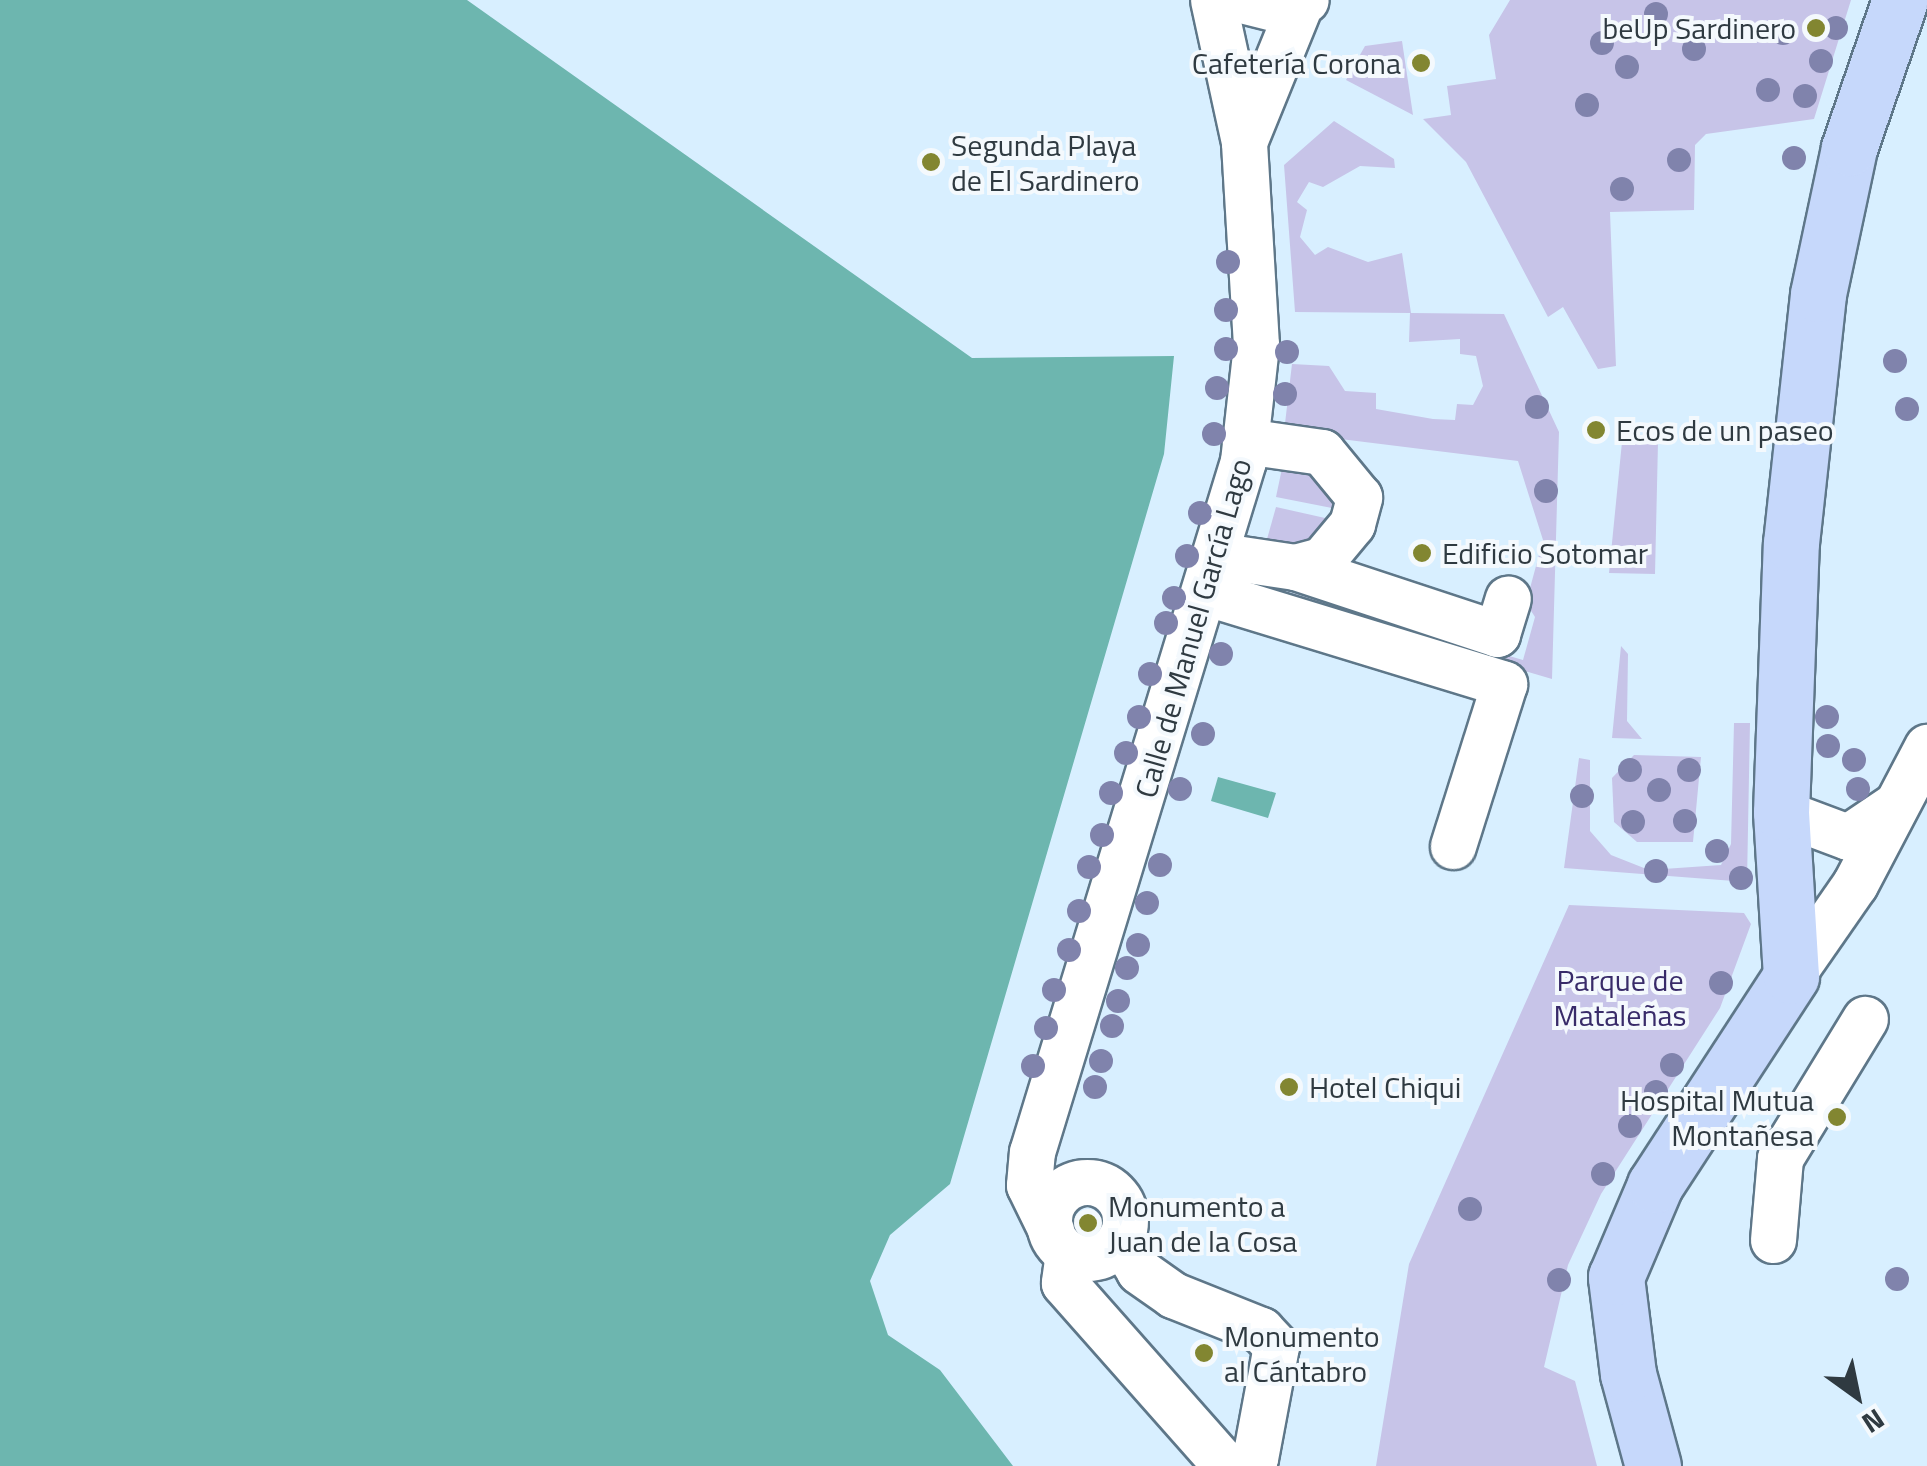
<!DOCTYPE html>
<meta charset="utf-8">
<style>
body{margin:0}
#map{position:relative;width:1927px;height:1466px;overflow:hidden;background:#d8efff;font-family:"Titillium Web",sans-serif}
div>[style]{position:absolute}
.green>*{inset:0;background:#c7c4e8}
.water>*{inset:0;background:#6db6af}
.roads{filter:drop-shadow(2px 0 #5e7789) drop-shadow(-2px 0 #5e7789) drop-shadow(0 2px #5e7789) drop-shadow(0 -2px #5e7789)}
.minor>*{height:45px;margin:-22.5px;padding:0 22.5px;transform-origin:22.5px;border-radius:22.5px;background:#fff}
.minor>.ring{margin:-22.5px;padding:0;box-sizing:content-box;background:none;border:45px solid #fff;border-radius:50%}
.major>*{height:55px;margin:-27.5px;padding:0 27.5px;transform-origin:27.5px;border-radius:27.5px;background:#c6d8fb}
.trees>*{width:24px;height:24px;margin:-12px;border-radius:50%;background:#8083ac}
.dots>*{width:28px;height:28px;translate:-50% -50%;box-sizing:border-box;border:5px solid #f4f9fd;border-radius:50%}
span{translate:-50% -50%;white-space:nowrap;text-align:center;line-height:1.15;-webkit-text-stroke:8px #f4f9fd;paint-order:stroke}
.poi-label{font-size:30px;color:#2f3a41}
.right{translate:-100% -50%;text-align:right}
.left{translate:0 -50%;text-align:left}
.street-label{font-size:30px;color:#2f3a41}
.park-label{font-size:30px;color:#382b69}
.north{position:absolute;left:1807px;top:1346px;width:100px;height:100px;-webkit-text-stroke:8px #f4f9fd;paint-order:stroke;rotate:147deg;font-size:28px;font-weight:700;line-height:40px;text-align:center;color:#2f3a41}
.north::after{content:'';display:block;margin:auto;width:35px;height:45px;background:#2f3a41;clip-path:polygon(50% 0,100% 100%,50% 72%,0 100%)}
</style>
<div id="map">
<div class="green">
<div style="clip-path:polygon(1510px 0,1851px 0,1814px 119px,1706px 134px,1695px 145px,1694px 210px,1610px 212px,1616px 366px,1598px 369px,1563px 307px,1548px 317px,1466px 162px,1423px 119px,1451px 115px,1447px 86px,1496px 79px,1489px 35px)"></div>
<div style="clip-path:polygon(1402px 41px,1413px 115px,1346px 80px,1365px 46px)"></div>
<div style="clip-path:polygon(1334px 121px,1394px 159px,1395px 168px,1360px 166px,1323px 187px,1309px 182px,1297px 202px,1307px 210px,1300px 237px,1315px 255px,1328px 247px,1368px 262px,1402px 253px,1411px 313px,1504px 314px,1559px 432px,1552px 679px,1248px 590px,1250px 581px,1523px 660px,1535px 617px,1526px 603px,1543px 540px,1518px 461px,1284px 432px,1292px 364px,1329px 366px,1345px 391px,1376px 393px,1376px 409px,1433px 419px,1455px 420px,1457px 404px,1473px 405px,1483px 386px,1476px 356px,1460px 354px,1460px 339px,1409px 342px,1410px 313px,1295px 312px,1284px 165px)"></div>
<div style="clip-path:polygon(1622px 442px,1658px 442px,1655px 574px,1609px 573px)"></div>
<div style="clip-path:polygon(1285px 454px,1326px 476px,1337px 509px,1276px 497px)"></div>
<div style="clip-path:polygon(1276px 507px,1334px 520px,1323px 541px,1264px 550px)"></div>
<div style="clip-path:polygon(1621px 646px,1628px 654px,1627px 721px,1642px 739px,1612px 738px)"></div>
<div style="clip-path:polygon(1734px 723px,1750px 723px,1747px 882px,1564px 868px,1579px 758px,1590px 760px,1590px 831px,1611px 855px,1649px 870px,1721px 865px,1731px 844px)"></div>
<div style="clip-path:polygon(1634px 755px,1701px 757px,1693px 842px,1637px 842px,1614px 822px,1612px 778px)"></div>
<div style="clip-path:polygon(1569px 905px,1744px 913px,1751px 924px,1720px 1008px,1601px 1194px,1568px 1265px,1544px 1367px,1575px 1381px,1597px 1466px,1376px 1466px,1409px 1264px)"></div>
</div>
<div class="water">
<div style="clip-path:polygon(0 0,467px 0,972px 358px,1174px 356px,1164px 454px,950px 1184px,890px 1235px,870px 1281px,888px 1335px,940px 1370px,1013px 1466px,0 1466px)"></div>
<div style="clip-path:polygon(1218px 777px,1276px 793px,1268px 818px,1211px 801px)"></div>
</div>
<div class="roads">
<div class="minor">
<div style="left:1241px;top:0;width:36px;rotate:14deg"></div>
<div style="left:1276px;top:9px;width:31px;rotate:-17deg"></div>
<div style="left:1244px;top:142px;width:149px;rotate:-67.9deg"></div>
<div style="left:1215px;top:555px;width:81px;rotate:8.5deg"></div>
<div style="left:1295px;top:567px;width:28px;rotate:-15deg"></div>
<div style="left:1322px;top:560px;width:47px;rotate:-50.2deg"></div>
<div style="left:1352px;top:524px;width:28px;rotate:-75deg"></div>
<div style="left:1359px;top:497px;width:58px;rotate:-129.4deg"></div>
<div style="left:1322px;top:452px;width:78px;rotate:-171.9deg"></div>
<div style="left:1295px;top:567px;width:213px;rotate:18.3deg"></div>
<div style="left:1497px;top:634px;width:37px;rotate:-73deg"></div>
<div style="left:1204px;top:592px;width:314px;rotate:17deg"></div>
<div style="left:1504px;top:684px;width:170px;rotate:107.5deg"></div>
<div style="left:1781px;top:812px;width:72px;rotate:20.5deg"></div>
<div style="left:1848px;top:837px;width:55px;rotate:-34deg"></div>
<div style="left:1791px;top:976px;width:112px;rotate:-55.2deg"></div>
<div style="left:1855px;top:884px;width:155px;rotate:-62.3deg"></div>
<div class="ring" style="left:1049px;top:1182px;width:31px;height:31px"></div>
<div style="left:1051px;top:1230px;width:50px;rotate:-116.1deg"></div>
<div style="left:1029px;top:1185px;width:33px;rotate:-85deg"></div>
<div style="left:1032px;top:1152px;width:722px;rotate:-73.02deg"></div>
<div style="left:1243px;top:461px;width:117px;rotate:-83.6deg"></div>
<div style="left:1256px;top:345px;width:203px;rotate:-93.4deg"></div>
<div style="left:1244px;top:142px;width:145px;rotate:-102.3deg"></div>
<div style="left:1120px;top:1239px;width:37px;rotate:59deg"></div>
<div style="left:1139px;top:1271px;width:42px;rotate:35.2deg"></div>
<div style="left:1173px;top:1295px;width:95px;rotate:21.7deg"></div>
<div style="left:1261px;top:1330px;width:22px;rotate:47deg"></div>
<div style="left:1276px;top:1346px;width:114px;rotate:100.6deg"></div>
<div style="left:1255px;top:1458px;width:20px;rotate:156deg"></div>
<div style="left:1773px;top:1240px;width:82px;rotate:-85.1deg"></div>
<div style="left:1780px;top:1158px;width:163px;rotate:-58.6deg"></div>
<div style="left:1068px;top:1253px;width:30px;rotate:98deg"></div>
<div style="left:1064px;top:1283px;width:244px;rotate:48.5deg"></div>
</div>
<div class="major">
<div style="left:1653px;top:1466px;width:95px;rotate:-105.2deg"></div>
<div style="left:1628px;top:1374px;width:98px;rotate:-97.1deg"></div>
<div style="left:1616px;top:1277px;width:100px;rotate:-67deg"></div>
<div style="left:1655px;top:1185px;width:249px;rotate:-56.9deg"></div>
<div style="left:1791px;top:976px;width:164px;rotate:-93.5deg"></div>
<div style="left:1781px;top:812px;width:269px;rotate:-87.9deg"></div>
<div style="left:1791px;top:543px;width:250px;rotate:-83.8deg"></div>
<div style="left:1818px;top:294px;width:149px;rotate:-78deg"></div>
<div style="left:1849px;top:148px;width:157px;rotate:-71deg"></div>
</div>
</div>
<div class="trees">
<div style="left:1656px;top:14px"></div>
<div style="left:1836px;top:28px"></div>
<div style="left:1783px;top:33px"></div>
<div style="left:1602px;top:43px"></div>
<div style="left:1694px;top:49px"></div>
<div style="left:1821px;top:61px"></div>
<div style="left:1627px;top:67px"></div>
<div style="left:1768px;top:90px"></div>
<div style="left:1805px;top:96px"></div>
<div style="left:1587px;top:105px"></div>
<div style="left:1794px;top:158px"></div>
<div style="left:1679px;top:160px"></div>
<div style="left:1622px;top:189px"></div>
<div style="left:1228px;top:262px"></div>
<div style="left:1226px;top:310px"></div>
<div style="left:1226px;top:349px"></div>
<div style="left:1287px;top:352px"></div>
<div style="left:1895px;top:361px"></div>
<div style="left:1217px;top:388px"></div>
<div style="left:1285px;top:394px"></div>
<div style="left:1537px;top:407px"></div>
<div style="left:1907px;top:409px"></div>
<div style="left:1214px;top:434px"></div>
<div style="left:1546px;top:491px"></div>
<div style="left:1200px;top:513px"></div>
<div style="left:1187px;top:556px"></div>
<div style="left:1174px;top:598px"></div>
<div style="left:1166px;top:623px"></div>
<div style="left:1221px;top:654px"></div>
<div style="left:1150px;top:674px"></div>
<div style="left:1139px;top:717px"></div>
<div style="left:1827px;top:717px"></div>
<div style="left:1203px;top:734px"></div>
<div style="left:1828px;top:746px"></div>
<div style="left:1126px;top:753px"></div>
<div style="left:1854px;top:760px"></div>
<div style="left:1630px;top:770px"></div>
<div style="left:1689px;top:770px"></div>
<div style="left:1180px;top:789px"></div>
<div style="left:1858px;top:789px"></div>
<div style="left:1659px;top:790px"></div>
<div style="left:1111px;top:793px"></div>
<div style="left:1582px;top:796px"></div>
<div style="left:1685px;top:821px"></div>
<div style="left:1633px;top:822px"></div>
<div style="left:1102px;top:835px"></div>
<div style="left:1717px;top:851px"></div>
<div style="left:1160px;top:865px"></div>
<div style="left:1089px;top:867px"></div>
<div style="left:1656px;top:871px"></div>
<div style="left:1741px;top:878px"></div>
<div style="left:1147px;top:903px"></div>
<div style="left:1079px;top:911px"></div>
<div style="left:1138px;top:945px"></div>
<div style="left:1069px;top:950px"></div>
<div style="left:1127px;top:968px"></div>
<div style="left:1721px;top:983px"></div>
<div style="left:1054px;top:990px"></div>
<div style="left:1118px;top:1001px"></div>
<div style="left:1112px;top:1026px"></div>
<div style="left:1046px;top:1028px"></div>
<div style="left:1101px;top:1061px"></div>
<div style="left:1672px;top:1065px"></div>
<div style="left:1033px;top:1066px"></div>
<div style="left:1095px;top:1087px"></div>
<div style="left:1656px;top:1092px"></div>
<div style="left:1630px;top:1126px"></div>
<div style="left:1603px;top:1174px"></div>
<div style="left:1470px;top:1209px"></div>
<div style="left:1897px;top:1279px"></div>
<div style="left:1559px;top:1280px"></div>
</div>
<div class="dots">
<div style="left:1816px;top:28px;background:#828631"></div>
<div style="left:1421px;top:63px;background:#828631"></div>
<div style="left:931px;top:162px;background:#828631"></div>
<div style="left:1596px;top:430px;background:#828631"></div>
<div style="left:1422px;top:553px;background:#828631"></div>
<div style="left:1289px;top:1087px;background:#828631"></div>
<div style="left:1837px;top:1117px;background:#828631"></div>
<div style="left:1088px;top:1223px;background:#828631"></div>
<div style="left:1204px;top:1353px;background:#828631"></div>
</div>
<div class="poi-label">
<span class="right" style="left:1796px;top:28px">beUp Sardinero</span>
<span class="right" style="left:1401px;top:63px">Cafetería Corona</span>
<span class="left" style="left:951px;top:162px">Segunda Playa<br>de El Sardinero</span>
<span class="left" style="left:1616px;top:430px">Ecos de un paseo</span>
<span class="left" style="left:1442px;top:553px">Edificio Sotomar</span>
<span class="left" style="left:1309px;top:1087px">Hotel Chiqui</span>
<span class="right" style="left:1814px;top:1117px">Hospital Mutua<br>Montañesa</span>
<span class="left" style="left:1108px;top:1223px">Monumento a<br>Juan de la Cosa</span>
<span class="left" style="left:1224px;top:1353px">Monumento<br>al Cántabro</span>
</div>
<div class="street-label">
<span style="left:1193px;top:628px;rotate:-74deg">Calle de Manuel García Lago</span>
</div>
<div class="park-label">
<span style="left:1620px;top:997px">Parque de<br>Mataleñas</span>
</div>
<div class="north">N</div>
</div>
